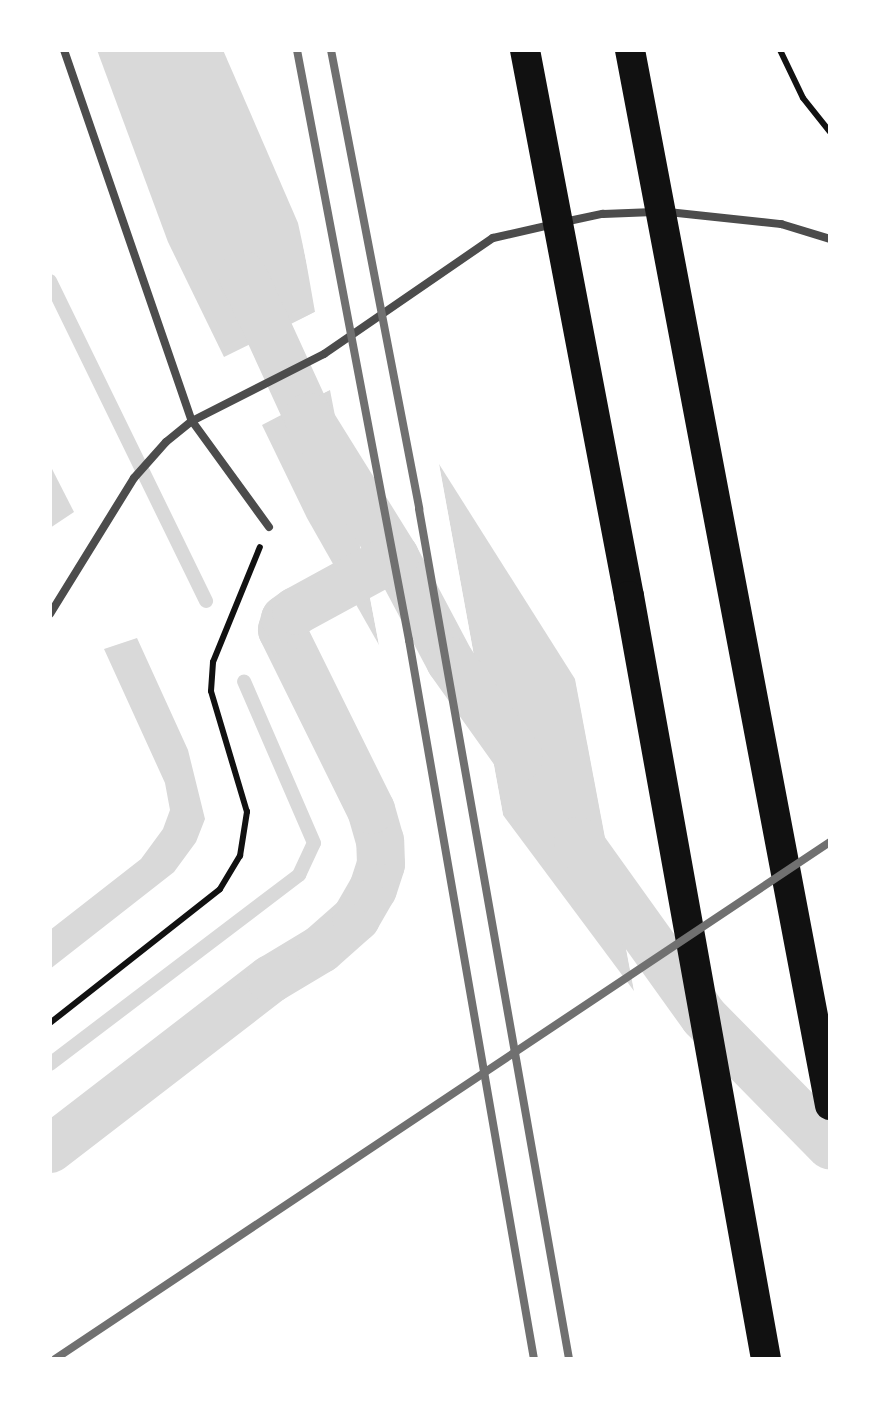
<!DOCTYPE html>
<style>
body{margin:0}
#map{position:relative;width:880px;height:1409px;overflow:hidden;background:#fff;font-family:"Titillium Web",sans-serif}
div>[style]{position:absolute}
.water>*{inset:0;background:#d9d9d9}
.pier>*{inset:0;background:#fff}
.stream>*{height:14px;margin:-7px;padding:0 7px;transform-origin:7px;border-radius:7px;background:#d9d9d9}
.canal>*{height:48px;margin:-24px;padding:0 24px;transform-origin:24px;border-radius:24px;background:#d9d9d9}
.path>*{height:6px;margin:-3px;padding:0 3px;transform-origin:3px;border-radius:3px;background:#111}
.service>*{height:8px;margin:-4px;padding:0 4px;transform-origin:4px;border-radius:4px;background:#4c4c4c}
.motorway>*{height:30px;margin:-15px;padding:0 15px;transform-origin:15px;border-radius:15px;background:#111}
.rail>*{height:8px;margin:-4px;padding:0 4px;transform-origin:4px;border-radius:4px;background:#707070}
span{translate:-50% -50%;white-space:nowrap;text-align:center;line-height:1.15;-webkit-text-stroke:9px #fff;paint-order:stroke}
.frame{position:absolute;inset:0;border:52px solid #fff;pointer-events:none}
</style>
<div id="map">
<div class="water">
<div style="clip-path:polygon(97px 50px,223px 50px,298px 223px,317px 311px,224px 357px,168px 242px)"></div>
<div style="clip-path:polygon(331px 389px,379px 645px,307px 518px,262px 425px)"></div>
<div style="clip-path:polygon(439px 464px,575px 679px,634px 991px,503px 815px)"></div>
<div style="clip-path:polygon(50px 465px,74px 512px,50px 528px)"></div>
<div style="clip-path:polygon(137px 638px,188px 750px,205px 819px,196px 842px,174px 872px,50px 969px,50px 930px,141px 859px,163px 829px,170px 810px,165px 783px,104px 649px)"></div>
</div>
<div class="pier">
<div style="clip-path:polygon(296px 204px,322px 313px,222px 361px,315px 312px)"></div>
<div style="clip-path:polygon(328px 384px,336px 388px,384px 644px,380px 650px,330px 390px,257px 426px)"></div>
<div style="clip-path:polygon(438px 459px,503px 815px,505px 826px,498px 816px,434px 465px)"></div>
<div style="clip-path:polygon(573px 666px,580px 678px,639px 990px,635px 995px)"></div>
</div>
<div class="stream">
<div style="left:50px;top:281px;width:356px;rotate:64deg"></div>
<div style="left:50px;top:1064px;width:313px;rotate:-37.2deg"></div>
<div style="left:299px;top:875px;width:35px;rotate:-65deg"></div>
<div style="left:314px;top:843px;width:176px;rotate:-113.4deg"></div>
</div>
<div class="canal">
<div style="left:243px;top:275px;width:156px;rotate:65.4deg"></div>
<div style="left:308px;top:417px;width:165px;rotate:58.1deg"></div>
<div style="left:395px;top:557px;width:118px;rotate:62.1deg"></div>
<div style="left:450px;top:661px;width:119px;rotate:54.6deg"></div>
<div style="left:578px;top:841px;width:216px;rotate:54.4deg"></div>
<div style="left:704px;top:1017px;width:180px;rotate:45.5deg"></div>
<div style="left:50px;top:1149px;width:279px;rotate:-37.6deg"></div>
<div style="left:271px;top:979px;width:58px;rotate:-31deg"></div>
<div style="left:321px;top:949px;width:47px;rotate:-41.5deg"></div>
<div style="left:356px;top:918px;width:34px;rotate:-60deg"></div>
<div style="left:373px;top:889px;width:26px;rotate:-72deg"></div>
<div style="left:381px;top:864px;width:23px;rotate:-92deg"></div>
<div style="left:380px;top:841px;width:32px;rotate:-106deg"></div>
<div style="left:371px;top:810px;width:201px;rotate:-116.3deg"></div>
<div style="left:282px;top:630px;width:11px;rotate:-75deg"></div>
<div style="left:285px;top:619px;width:14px;rotate:-36deg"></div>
<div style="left:296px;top:611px;width:113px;rotate:-28.6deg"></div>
</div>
<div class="path">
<div style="left:780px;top:50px;width:53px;rotate:64.4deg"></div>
<div style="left:803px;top:98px;width:43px;rotate:51.5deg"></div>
<div style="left:50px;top:1023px;width:216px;rotate:-38.2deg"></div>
<div style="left:220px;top:889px;width:39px;rotate:-59deg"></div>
<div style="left:240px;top:856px;width:45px;rotate:-81deg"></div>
<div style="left:247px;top:812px;width:126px;rotate:-106.6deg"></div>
<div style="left:211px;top:691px;width:29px;rotate:-86deg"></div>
<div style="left:213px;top:662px;width:124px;rotate:-67.8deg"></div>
</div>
<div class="service">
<div style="left:64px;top:50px;width:392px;rotate:71deg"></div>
<div style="left:192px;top:421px;width:131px;rotate:54deg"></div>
<div style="left:668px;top:212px;width:114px;rotate:6.1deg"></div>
<div style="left:781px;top:224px;width:51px;rotate:17deg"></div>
<div style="left:564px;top:222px;width:40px;rotate:-12deg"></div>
<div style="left:603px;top:214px;width:51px;rotate:-2.2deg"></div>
<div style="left:50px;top:614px;width:160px;rotate:-58.3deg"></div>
<div style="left:134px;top:478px;width:48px;rotate:-48.4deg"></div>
<div style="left:166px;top:442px;width:33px;rotate:-39deg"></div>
<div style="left:192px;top:421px;width:148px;rotate:-26.9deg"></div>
<div style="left:324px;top:354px;width:205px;rotate:-34.5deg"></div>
<div style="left:493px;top:238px;width:58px;rotate:-12.8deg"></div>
</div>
<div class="motorway">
<div style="left:525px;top:50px;width:556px;rotate:79.22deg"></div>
<div style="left:629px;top:596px;width:775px;rotate:79.82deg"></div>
<div style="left:630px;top:50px;width:1074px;rotate:79.27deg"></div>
</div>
<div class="rail">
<div style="left:297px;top:50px;width:601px;rotate:79.25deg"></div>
<div style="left:409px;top:640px;width:730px;rotate:80.14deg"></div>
<div style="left:331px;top:50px;width:467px;rotate:79.1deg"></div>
<div style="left:419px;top:509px;width:863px;rotate:79.99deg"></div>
<div style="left:55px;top:1359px;width:932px;rotate:-33.71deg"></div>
</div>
<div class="frame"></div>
</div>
